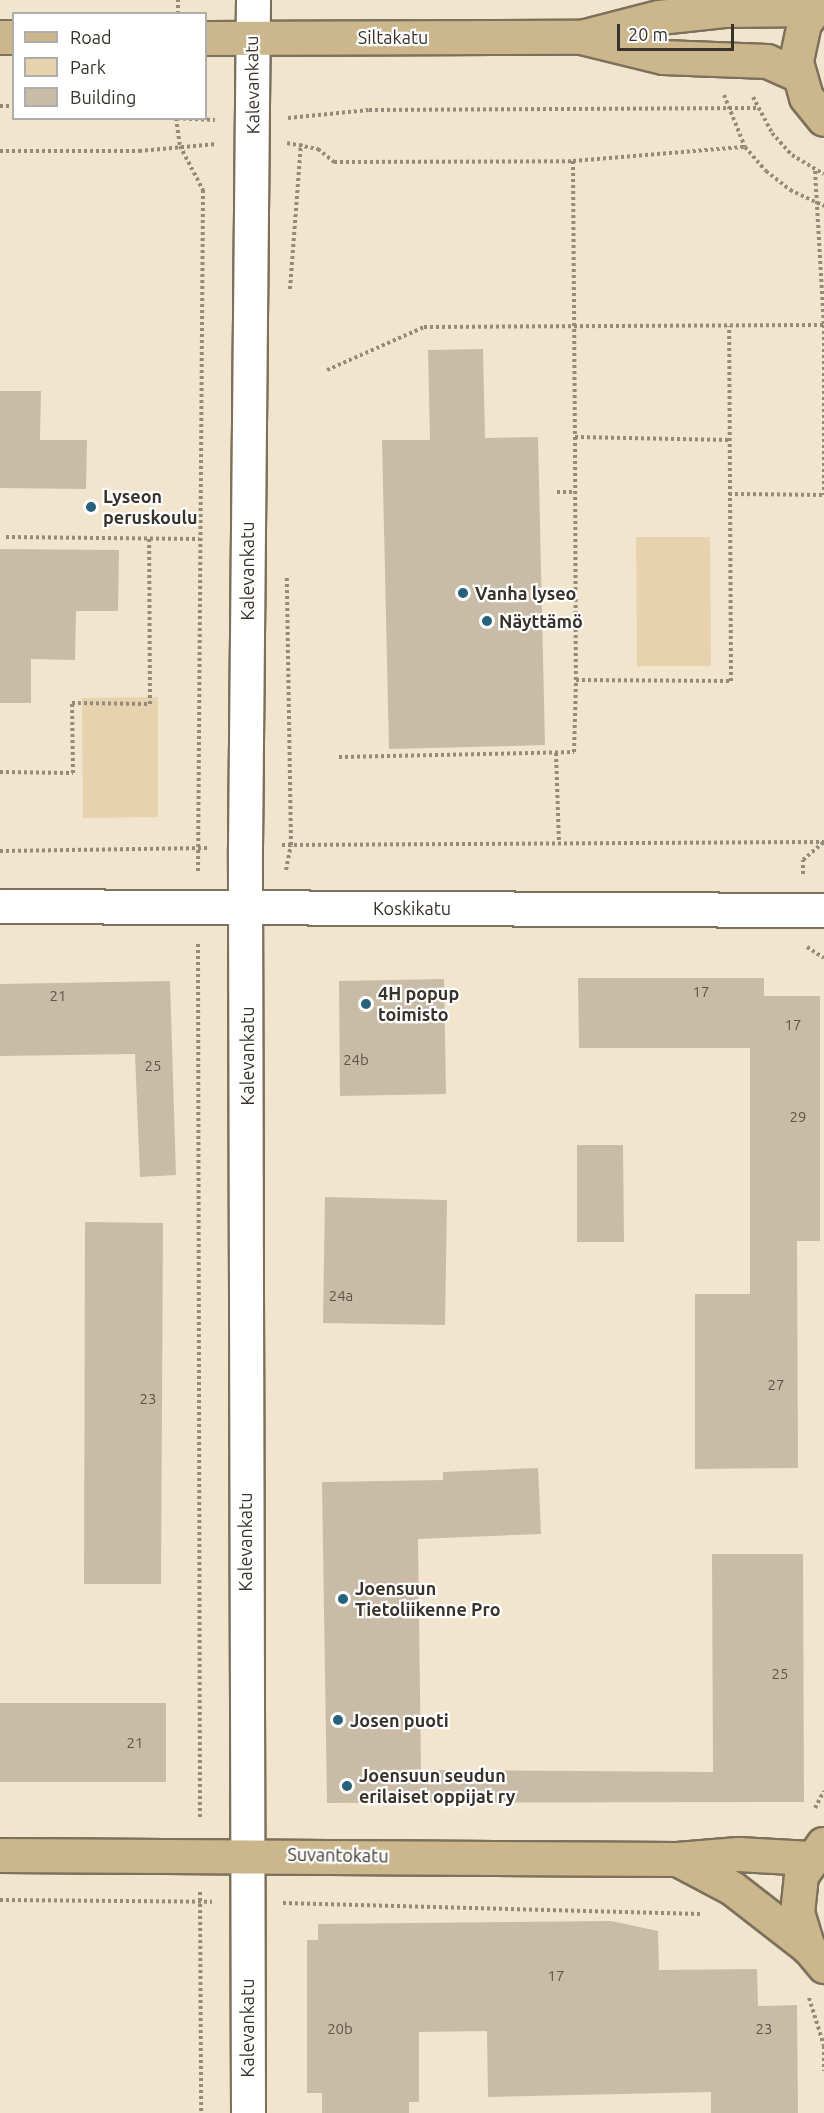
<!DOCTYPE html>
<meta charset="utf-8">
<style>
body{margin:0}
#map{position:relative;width:824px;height:2113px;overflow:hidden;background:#f1e5cd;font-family:Ubuntu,sans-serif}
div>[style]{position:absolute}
.green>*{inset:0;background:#e6d2ad}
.building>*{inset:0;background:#c9bca6}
.path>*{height:4px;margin-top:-2px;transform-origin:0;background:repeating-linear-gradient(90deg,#948c7b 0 3px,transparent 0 6px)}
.roads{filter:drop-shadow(2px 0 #7c715c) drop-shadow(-2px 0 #7c715c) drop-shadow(0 2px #7c715c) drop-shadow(0 -2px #7c715c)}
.minor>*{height:33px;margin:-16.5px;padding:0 16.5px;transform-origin:16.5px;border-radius:16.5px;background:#fff}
.major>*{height:33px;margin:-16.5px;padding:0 16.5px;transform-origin:16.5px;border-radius:16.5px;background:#ccb78c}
.dots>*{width:16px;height:16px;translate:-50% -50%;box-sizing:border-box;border:3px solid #fff;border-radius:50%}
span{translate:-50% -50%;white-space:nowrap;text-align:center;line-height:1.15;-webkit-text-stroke:4.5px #fff;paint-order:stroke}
.number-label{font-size:15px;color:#5c5549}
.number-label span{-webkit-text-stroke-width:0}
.street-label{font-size:18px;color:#38332a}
.poi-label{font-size:18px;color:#38332a;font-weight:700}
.left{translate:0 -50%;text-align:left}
.legend{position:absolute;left:12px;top:12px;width:195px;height:108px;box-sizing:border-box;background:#fff;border:2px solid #afadaa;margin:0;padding:8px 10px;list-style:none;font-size:18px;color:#38332a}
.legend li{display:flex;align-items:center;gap:12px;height:30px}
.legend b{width:30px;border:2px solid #afadaa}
.scale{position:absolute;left:617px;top:24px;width:117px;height:27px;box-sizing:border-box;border:3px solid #38332a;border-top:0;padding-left:8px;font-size:18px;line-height:21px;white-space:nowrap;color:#38332a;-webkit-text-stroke:4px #fff;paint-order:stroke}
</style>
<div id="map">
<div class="green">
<div style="clip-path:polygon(636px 537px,710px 537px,711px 666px,637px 666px)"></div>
<div style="clip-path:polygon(158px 697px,158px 817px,83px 818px,82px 698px)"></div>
</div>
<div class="building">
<div style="clip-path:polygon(483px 349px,485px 438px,538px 437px,545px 745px,389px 749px,382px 440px,430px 440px,428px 350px)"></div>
<div style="clip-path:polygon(0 391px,41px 391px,40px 440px,87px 440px,86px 489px,0 488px)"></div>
<div style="clip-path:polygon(0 549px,119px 550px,118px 611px,76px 611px,75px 660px,31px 659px,31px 703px,0 703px)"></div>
<div style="clip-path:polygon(578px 978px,764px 978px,764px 996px,820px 996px,820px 1241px,797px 1241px,798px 1468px,695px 1469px,695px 1294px,750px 1294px,750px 1048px,579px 1048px)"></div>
<div style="clip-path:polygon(444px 979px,446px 1094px,340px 1096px,339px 981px)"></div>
<div style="clip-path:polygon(170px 981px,176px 1175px,140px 1177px,135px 1054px,0 1056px,0 984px)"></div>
<div style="clip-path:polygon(577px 1145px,623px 1145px,624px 1242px,577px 1242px)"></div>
<div style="clip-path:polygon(325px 1197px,447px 1200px,445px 1325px,323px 1323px)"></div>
<div style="clip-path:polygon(85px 1222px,163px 1223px,161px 1584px,84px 1584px)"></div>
<div style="clip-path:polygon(538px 1468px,541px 1534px,418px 1539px,421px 1770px,713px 1772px,712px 1554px,803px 1554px,804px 1802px,327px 1803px,322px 1482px,443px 1480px,443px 1472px)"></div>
<div style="clip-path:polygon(0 1703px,166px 1703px,166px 1782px,0 1782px)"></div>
<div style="clip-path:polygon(611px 1921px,658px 1931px,659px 1970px,757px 1969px,758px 2006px,797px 2005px,798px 2113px,711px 2113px,711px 2092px,488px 2097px,487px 2031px,419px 2032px,419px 2102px,409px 2102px,409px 2113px,322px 2113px,322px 2093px,307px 2093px,307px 1940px,318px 1940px,318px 1924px)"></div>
</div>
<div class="path">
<div style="left:178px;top:14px;width:14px;rotate:-90deg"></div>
<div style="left:724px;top:95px;width:56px;rotate:68deg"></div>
<div style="left:745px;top:147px;width:32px;rotate:49deg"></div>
<div style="left:766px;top:171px;width:31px;rotate:38deg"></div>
<div style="left:790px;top:190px;width:38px;rotate:25deg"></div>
<div style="left:753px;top:97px;width:41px;rotate:62.2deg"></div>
<div style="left:772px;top:133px;width:30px;rotate:48deg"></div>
<div style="left:792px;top:155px;width:37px;rotate:31deg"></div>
<div style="left:0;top:106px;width:14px"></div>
<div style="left:171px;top:118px;width:44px;rotate:2.6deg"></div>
<div style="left:176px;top:118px;width:28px;rotate:82deg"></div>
<div style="left:180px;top:146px;width:50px;rotate:62.4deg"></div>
<div style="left:203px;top:190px;width:681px;rotate:90.42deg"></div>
<div style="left:288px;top:118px;width:81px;rotate:-5.6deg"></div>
<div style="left:369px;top:110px;width:388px;rotate:-0.3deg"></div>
<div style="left:287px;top:143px;width:32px;rotate:11deg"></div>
<div style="left:318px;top:149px;width:21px;rotate:39deg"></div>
<div style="left:334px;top:162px;width:239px;rotate:-0.2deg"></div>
<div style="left:573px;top:161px;width:173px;rotate:-4.7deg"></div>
<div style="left:0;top:151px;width:139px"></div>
<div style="left:139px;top:151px;width:78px;rotate:-5.1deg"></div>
<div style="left:573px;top:161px;width:276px;rotate:89.6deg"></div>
<div style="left:575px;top:437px;width:154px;rotate:1.1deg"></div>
<div style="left:815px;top:171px;width:154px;rotate:86.7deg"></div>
<div style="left:824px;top:325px;width:170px;rotate:90deg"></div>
<div style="left:290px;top:289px;width:146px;rotate:-85.7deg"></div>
<div style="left:327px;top:370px;width:106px;rotate:-23.9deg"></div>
<div style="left:424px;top:327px;width:400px;rotate:-0.3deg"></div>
<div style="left:575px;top:437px;width:243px;rotate:89.8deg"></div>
<div style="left:557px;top:492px;width:18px"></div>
<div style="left:729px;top:494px;width:95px;rotate:0.6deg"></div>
<div style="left:6px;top:537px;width:193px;rotate:0.6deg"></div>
<div style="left:556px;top:753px;width:90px;rotate:88.1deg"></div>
<div style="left:339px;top:757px;width:235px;rotate:-1.2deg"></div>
<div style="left:574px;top:752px;width:72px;rotate:-88.4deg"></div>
<div style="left:576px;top:680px;width:155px;rotate:0.4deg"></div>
<div style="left:731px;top:681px;width:355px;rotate:-90.3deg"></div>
<div style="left:0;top:772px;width:73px;rotate:0.8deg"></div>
<div style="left:73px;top:773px;width:70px;rotate:-90.8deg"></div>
<div style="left:72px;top:703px;width:78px;rotate:0.7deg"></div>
<div style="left:150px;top:704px;width:166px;rotate:-90.3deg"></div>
<div style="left:282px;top:845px;width:542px;rotate:-0.32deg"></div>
<div style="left:0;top:851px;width:208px;rotate:-0.8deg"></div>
<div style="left:286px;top:870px;width:25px;rotate:-79deg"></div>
<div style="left:291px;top:845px;width:267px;rotate:-90.9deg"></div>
<div style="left:803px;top:874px;width:14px;rotate:-90deg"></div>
<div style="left:803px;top:860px;width:28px;rotate:-41deg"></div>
<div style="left:198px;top:944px;width:875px;rotate:89.87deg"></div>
<div style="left:807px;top:947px;width:20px;rotate:33deg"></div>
<div style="left:815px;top:1808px;width:19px;rotate:-62deg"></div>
<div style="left:200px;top:1892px;width:221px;rotate:89.7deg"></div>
<div style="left:0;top:1900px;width:212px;rotate:0.5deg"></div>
<div style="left:283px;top:1903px;width:418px;rotate:1.5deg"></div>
<div style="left:809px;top:1998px;width:50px;rotate:72.6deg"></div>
<div style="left:824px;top:2046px;width:25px;rotate:90deg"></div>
</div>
<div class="roads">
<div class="minor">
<div style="left:0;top:906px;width:824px;rotate:0.28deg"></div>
<div style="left:248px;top:2113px;width:1265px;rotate:-90.14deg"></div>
<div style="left:245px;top:848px;width:848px;rotate:-89.46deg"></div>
</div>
<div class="major">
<div style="left:822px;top:0;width:29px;rotate:128deg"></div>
<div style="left:804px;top:23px;width:40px;rotate:102deg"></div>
<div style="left:796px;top:62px;width:36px;rotate:74deg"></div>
<div style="left:806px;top:97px;width:28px;rotate:51deg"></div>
<div style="left:585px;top:36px;width:76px;rotate:-14.4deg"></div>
<div style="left:659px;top:17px;width:65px;rotate:-6.1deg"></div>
<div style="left:724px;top:10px;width:88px;rotate:-0.7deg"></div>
<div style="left:0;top:37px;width:14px"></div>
<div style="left:206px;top:38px;width:375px;rotate:-0.2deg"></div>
<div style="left:581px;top:37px;width:84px;rotate:13.7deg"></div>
<div style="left:663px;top:57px;width:104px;rotate:2.2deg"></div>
<div style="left:767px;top:61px;width:32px;rotate:24deg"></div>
<div style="left:823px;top:1844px;width:38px;rotate:125deg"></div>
<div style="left:801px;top:1875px;width:37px;rotate:96deg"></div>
<div style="left:797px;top:1912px;width:37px;rotate:73deg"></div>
<div style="left:808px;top:1947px;width:25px;rotate:50deg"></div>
<div style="left:0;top:1855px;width:677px;rotate:0.34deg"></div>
<div style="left:677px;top:1859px;width:61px;rotate:-4.7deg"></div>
<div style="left:738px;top:1854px;width:72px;rotate:3.2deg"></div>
<div style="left:677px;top:1859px;width:62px;rotate:27.8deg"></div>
<div style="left:732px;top:1888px;width:96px;rotate:37.8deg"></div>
</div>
</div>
<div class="dots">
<div style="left:91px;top:507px;background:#28617a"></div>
<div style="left:463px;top:593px;background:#28617a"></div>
<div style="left:487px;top:621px;background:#28617a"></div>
<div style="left:366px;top:1004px;background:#28617a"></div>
<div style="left:343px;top:1599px;background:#28617a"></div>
<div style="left:338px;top:1720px;background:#28617a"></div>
<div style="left:347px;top:1786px;background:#28617a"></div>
</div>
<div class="number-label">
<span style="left:701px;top:992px">17</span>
<span style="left:58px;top:996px">21</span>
<span style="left:793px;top:1025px">17</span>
<span style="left:356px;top:1060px">24b</span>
<span style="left:153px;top:1066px">25</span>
<span style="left:798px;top:1117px">29</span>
<span style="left:341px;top:1296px">24a</span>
<span style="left:776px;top:1385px">27</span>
<span style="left:148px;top:1399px">23</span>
<span style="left:780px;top:1674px">25</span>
<span style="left:135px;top:1743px">21</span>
<span style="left:556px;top:1976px">17</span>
<span style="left:340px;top:2029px">20b</span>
<span style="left:764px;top:2029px">23</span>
</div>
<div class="street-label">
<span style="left:393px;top:37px">Siltakatu</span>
<span style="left:252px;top:85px;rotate:-91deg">Kalevankatu</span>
<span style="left:247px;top:571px;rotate:-90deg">Kalevankatu</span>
<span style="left:412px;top:908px">Koskikatu</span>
<span style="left:247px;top:1056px;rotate:-90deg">Kalevankatu</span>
<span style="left:245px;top:1542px;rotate:-90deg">Kalevankatu</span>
<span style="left:338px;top:1855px;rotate:1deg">Suvantokatu</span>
<span style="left:247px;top:2028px;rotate:-90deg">Kalevankatu</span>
</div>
<div class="poi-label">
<span class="left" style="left:103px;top:507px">Lyseon<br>peruskoulu</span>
<span class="left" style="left:475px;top:593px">Vanha lyseo</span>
<span class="left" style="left:499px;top:621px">Näyttämö</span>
<span class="left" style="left:378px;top:1004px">4H popup<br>toimisto</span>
<span class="left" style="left:355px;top:1599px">Joensuun<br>Tietoliikenne Pro</span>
<span class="left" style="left:350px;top:1720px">Josen puoti</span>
<span class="left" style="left:359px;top:1786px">Joensuun seudun<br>erilaiset oppijat ry</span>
</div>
<ul class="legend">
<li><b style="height:8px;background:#ccb78c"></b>Road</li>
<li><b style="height:16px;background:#e6d2ad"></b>Park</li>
<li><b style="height:16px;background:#c9bca6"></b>Building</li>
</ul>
<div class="scale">20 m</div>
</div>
